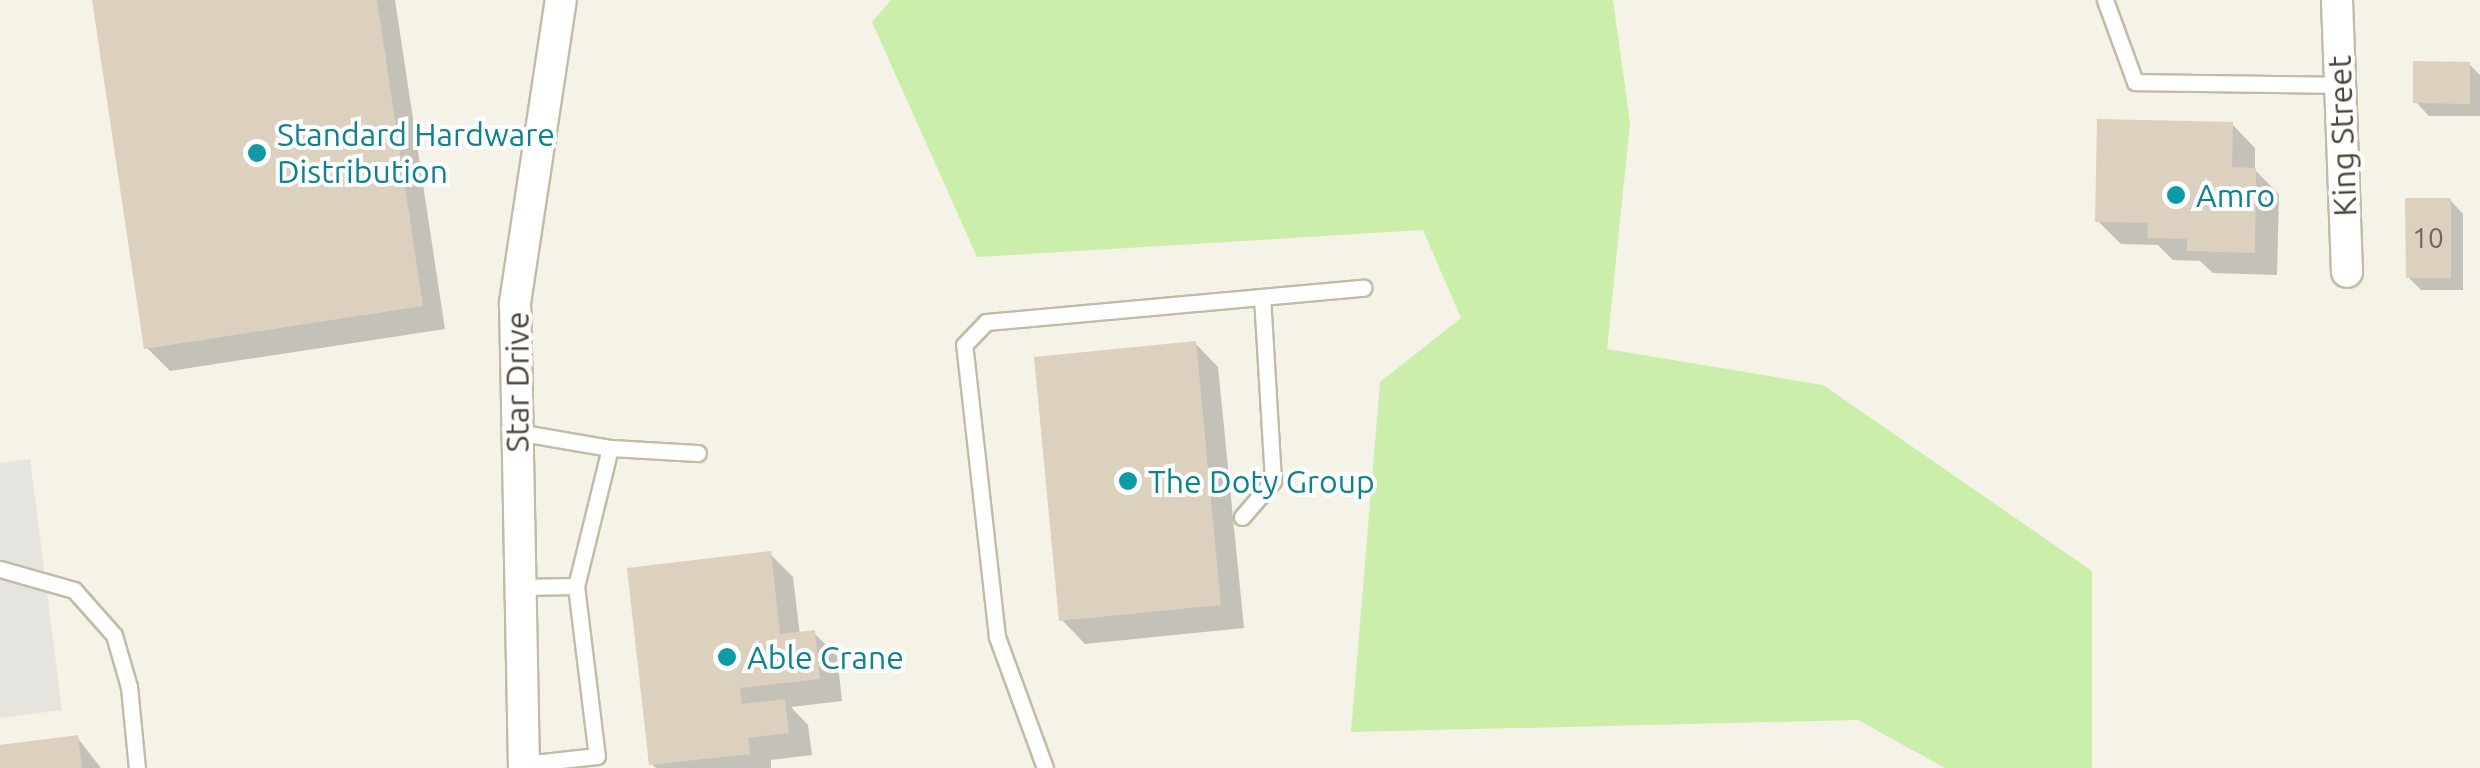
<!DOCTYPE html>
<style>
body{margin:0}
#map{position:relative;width:2480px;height:768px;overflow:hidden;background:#f5f2e7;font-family:Ubuntu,sans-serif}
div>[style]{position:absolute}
.green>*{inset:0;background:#cceeab}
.parking>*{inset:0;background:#e6e4df}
.shadow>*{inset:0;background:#0003}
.building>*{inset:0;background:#dbd1be}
.roads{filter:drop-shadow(2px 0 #c2bba8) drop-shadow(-2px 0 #c2bba8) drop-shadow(0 2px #c2bba8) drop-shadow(0 -2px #c2bba8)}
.service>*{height:15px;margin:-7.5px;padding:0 7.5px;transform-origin:7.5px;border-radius:7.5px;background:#fff}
.minor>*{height:30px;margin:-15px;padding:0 15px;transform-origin:15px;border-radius:15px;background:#fff}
.dots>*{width:28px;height:28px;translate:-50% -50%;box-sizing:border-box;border:5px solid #fff;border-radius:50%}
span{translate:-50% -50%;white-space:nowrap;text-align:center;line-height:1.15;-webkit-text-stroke:8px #fff;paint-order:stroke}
.number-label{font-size:28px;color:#6e6657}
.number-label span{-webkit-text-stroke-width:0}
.culture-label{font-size:32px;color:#0d838f}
.left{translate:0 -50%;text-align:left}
.street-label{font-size:32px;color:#4a4335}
</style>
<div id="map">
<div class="green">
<div style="clip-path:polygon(891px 0,1613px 0,1630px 123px,1607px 349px,1823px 385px,2092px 571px,2092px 768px,1945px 768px,1858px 720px,1351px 732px,1380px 382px,1461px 318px,1423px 230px,977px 257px,872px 22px)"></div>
</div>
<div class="parking">
<div style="clip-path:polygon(30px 459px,62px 710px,0 718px,0 463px)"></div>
</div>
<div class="shadow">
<div style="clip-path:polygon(94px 0,395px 0,445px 329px,170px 371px,147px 348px)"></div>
<div style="clip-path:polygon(2469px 64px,2480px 75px,2480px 116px,2429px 116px,2416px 102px)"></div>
<div style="clip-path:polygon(2232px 124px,2255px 148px,2255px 170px,2279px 194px,2277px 275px,2213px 273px,2200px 261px,2173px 260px,2158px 245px,2121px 244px,2098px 221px)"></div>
<div style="clip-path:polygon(2450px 200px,2463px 214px,2463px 290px,2421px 290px,2408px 277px)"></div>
<div style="clip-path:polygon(1195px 343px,1218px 367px,1244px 628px,1085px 644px,1062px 620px)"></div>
<div style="clip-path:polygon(770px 554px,793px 577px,800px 635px,814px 633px,837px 656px,842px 701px,791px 707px,808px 725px,812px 755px,771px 760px,771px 768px,656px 768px,652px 764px)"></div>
<div style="clip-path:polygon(77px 737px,101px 768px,0 768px,0 748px)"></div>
</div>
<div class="building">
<div style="clip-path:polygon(92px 0,377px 0,423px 306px,144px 349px)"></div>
<div style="clip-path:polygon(2413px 61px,2470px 62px,2470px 104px,2413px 103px)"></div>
<div style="clip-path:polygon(2097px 119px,2233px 122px,2232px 167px,2256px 168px,2255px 253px,2187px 251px,2187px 239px,2147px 238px,2148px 223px,2095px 222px)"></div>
<div style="clip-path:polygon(2405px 198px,2451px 198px,2451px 278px,2406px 278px)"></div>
<div style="clip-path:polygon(1196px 341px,1221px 605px,1059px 621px,1034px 357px)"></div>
<div style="clip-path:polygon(771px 551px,780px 634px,815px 630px,820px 679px,740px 688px,742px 704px,785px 699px,789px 733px,748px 738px,750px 754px,649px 765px,627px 568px)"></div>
<div style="clip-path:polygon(78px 735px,82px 768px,0 768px,0 745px)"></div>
</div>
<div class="roads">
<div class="service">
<div style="left:2105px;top:0;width:87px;rotate:69.9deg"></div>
<div style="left:2135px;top:82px;width:205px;rotate:0.8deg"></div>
<div style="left:517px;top:432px;width:94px;rotate:9.8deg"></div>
<div style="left:610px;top:448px;width:142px;rotate:103.8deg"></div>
<div style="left:610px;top:448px;width:88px;rotate:3.3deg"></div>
<div style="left:1242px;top:517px;width:48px;rotate:-49.3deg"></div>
<div style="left:1273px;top:481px;width:184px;rotate:-93.4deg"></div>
<div style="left:0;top:569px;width:77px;rotate:15.8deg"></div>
<div style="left:74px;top:590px;width:60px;rotate:48.4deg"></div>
<div style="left:114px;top:635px;width:54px;rotate:73.9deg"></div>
<div style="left:129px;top:687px;width:81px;rotate:84.4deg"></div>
<div style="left:519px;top:587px;width:57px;rotate:-1deg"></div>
<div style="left:576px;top:586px;width:171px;rotate:83deg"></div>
<div style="left:597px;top:756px;width:73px;rotate:173.7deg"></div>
<div style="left:1045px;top:768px;width:140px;rotate:-110.1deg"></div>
<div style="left:997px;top:637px;width:294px;rotate:-96.4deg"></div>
<div style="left:964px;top:345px;width:32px;rotate:-46deg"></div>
<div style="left:986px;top:322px;width:379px;rotate:-5.2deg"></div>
</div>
<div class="minor">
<div style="left:2337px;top:0;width:272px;rotate:87.9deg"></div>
<div style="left:524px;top:768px;width:465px;rotate:-91.1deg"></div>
<div style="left:515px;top:303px;width:306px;rotate:-81.4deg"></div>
</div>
</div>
<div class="dots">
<div style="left:257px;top:153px;background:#0f9aa8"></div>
<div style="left:2176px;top:195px;background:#0f9aa8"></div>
<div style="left:1128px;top:481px;background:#0f9aa8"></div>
<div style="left:727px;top:657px;background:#0f9aa8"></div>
</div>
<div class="number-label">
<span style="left:2428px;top:238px">10</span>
</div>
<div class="culture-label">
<span class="left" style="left:277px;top:153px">Standard Hardware<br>Distribution</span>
<span class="left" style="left:2196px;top:195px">Amro</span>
<span class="left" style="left:1148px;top:481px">The Doty Group</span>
<span class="left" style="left:747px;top:657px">Able Crane</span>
</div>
<div class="street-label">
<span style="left:2342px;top:136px;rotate:-92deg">King Street</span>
<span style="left:517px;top:382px;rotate:-90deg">Star Drive</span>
</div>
</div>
